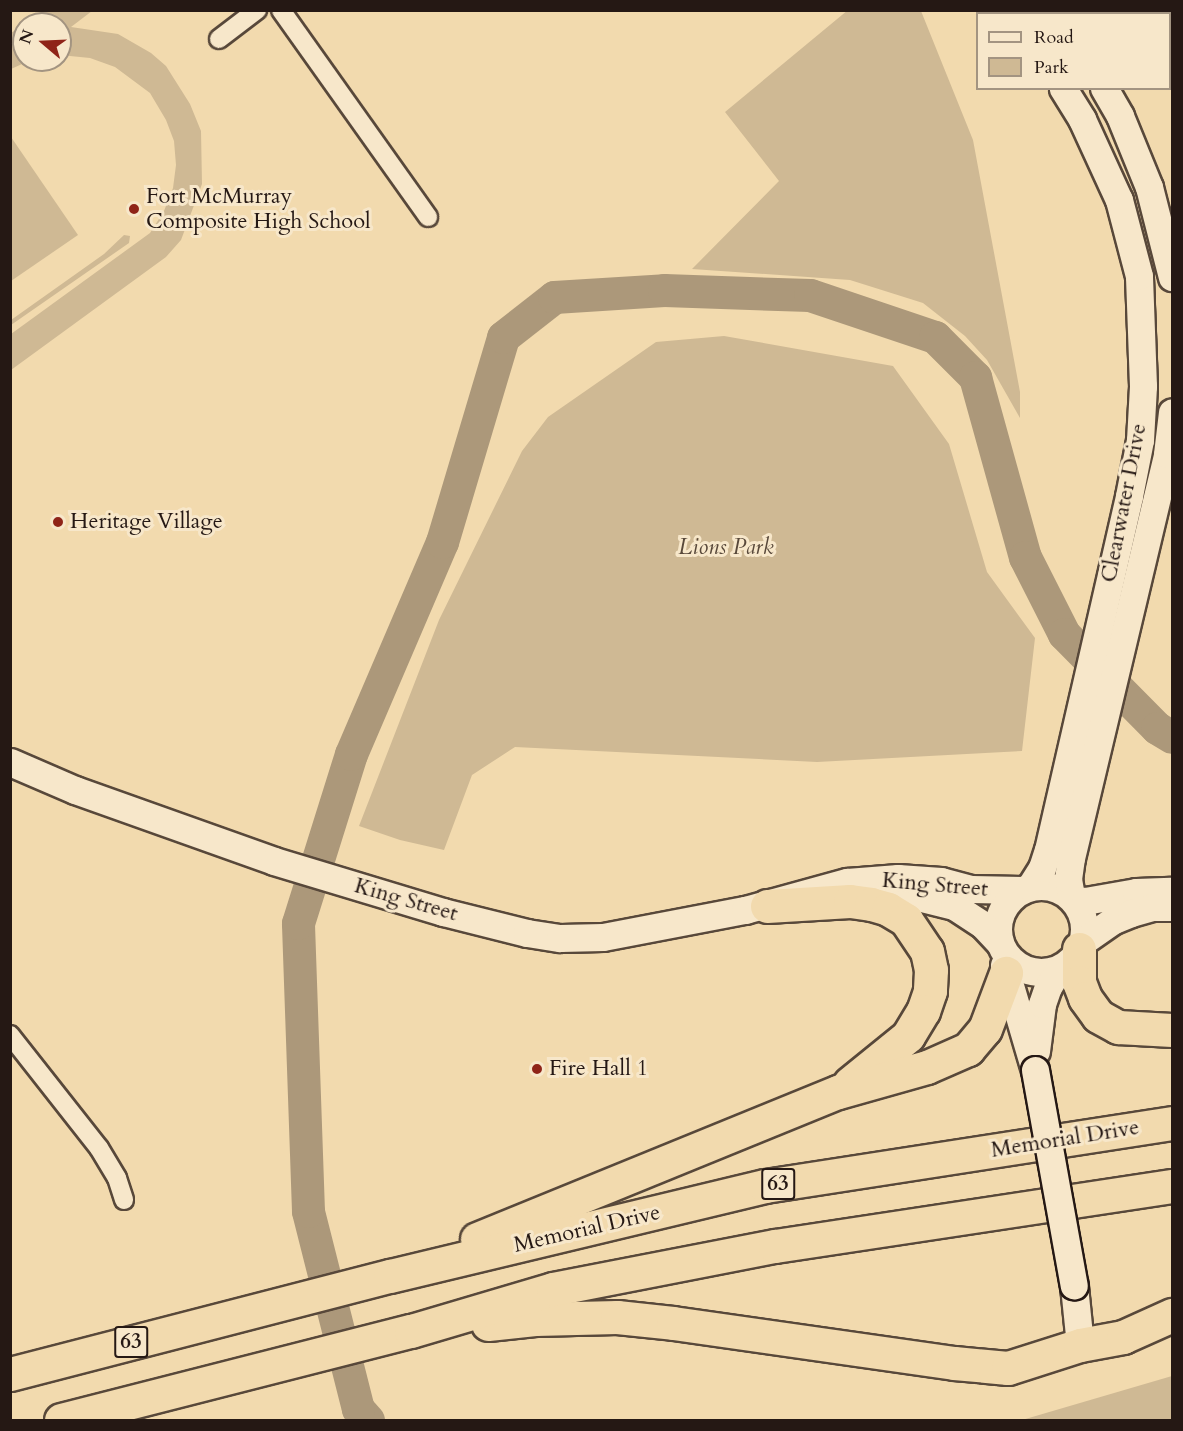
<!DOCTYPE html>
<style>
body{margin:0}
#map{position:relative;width:1183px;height:1431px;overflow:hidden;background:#f2daae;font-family:Cardo,serif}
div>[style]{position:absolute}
.green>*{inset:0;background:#cfb994}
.river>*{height:33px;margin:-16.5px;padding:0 16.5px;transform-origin:16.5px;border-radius:16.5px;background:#ac987a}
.roads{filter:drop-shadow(2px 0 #58483a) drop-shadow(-2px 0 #58483a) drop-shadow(0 2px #58483a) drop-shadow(0 -2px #58483a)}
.street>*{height:18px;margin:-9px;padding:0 9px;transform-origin:9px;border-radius:9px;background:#f7e7ca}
.secondary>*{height:27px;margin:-13.5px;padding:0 13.5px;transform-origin:13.5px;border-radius:13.5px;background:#f7e7ca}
.secondary>.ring{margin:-13.5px;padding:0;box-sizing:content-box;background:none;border:27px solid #f7e7ca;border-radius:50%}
.highway>*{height:33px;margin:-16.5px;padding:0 16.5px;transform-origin:16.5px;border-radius:16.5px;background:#f2daae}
.bridges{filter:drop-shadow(2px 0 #251814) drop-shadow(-2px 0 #251814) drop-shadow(0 2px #251814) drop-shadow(0 -2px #251814)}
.secondary-bridge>*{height:27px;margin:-13.5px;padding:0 13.5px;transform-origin:13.5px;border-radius:13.5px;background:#f7e7ca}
.dots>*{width:16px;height:16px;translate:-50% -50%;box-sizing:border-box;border:3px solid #f7e7ca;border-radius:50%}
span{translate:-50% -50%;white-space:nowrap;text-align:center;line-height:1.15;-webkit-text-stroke:6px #f7e7ca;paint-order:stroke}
.shield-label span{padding:2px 4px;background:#f7e7ca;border:2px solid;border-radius:4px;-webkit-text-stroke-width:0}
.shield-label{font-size:21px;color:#251814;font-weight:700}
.poi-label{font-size:22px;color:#251814}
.left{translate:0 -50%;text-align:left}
.street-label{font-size:22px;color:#251814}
.park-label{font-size:22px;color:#58483a;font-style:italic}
.frame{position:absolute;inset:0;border:12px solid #251814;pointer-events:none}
.legend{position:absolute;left:976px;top:12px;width:195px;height:78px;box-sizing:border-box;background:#f7e7ca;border:2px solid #a39481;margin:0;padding:8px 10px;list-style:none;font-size:18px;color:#251814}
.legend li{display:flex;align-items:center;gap:12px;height:30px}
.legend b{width:30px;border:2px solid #a39481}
.north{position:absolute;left:12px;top:12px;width:60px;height:60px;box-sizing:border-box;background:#f7e7ca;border:2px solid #a39481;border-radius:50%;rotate:289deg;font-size:16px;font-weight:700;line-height:24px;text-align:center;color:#251814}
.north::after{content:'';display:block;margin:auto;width:21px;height:27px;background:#8f2418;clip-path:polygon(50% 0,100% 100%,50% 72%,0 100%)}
</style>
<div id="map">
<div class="green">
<div style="clip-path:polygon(848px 10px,921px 11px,973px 140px,1020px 392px,1020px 418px,987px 360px,965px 336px,923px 303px,850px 280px,692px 269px,779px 181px,725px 112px)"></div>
<div style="clip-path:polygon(42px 11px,92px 11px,71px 27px,118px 34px,151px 53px,166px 66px,190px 104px,201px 131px,202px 184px,181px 240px,166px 257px,11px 370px,11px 334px,150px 233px,164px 211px,173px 188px,176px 165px,174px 141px,166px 120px,150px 93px,115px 67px,90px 58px,60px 55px,60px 24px,24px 24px,24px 60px,31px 60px,11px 69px,11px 33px)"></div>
<div style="clip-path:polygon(11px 137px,78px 235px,11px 281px,10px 281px)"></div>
<div style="clip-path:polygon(124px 235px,130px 236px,129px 243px,11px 325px,11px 320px,104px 254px)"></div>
<div style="clip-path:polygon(724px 336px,893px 366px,949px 444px,987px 572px,1035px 638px,1022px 751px,817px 762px,515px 747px,472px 775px,444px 850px,400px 840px,359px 826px,439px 620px,522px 451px,548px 417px,656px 342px)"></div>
<div style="clip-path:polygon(1172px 1376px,1172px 1420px,1022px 1420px)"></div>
</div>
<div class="river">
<div style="left:368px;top:1420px;width:15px;rotate:-132deg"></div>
<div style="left:358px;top:1409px;width:204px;rotate:-104.2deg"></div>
<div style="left:308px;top:1211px;width:288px;rotate:-92deg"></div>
<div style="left:298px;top:923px;width:177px;rotate:-72.6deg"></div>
<div style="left:351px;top:754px;width:231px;rotate:-66.8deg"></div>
<div style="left:442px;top:542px;width:214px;rotate:-73.4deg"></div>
<div style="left:503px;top:337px;width:65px;rotate:-38.1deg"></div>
<div style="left:554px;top:297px;width:110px;rotate:-3.6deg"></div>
<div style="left:664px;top:290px;width:146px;rotate:2deg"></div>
<div style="left:810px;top:295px;width:132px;rotate:18.6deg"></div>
<div style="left:935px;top:337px;width:57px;rotate:45deg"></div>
<div style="left:975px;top:377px;width:187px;rotate:74.5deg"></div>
<div style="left:1025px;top:557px;width:86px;rotate:63.1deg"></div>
<div style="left:1064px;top:634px;width:132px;rotate:45.3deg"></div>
<div style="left:1157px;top:728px;width:17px;rotate:31deg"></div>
</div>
<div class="roads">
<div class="street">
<div style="left:281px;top:10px;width:254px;rotate:54.6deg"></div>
<div style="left:219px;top:39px;width:48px;rotate:-37.3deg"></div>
<div style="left:10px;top:1035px;width:144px;rotate:51.8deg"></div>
<div style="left:99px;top:1148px;width:35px;rotate:59deg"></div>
<div style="left:117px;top:1178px;width:23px;rotate:72deg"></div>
</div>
<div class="secondary">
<div style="left:1012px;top:10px;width:4px;rotate:63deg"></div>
<div style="left:1060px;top:10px;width:4px;rotate:63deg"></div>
<div style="left:1104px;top:88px;width:32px;rotate:60deg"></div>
<div style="left:1120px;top:116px;width:77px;rotate:67.8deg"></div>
<div style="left:1149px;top:187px;width:93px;rotate:75.7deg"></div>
<div style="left:10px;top:762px;width:71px;rotate:23.3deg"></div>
<div style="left:75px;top:790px;width:211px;rotate:19.6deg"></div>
<div style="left:274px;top:861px;width:177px;rotate:16.8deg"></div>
<div style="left:443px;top:912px;width:87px;rotate:14deg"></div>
<div style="left:527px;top:933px;width:33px;rotate:9deg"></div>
<div style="left:560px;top:938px;width:43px;rotate:-1.3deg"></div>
<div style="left:603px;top:937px;width:145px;rotate:-10.8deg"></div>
<div style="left:745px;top:910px;width:106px;rotate:-15.4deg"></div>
<div style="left:847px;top:882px;width:51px;rotate:-4.5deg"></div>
<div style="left:898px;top:878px;width:43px;rotate:4deg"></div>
<div style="left:941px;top:881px;width:31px;rotate:15deg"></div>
<div style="left:971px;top:889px;width:51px;rotate:1.1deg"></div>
<div class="ring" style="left:998px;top:886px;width:59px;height:59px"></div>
<div style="left:1030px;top:887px;width:22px;rotate:-58deg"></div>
<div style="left:1042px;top:868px;width:19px;rotate:-72deg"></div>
<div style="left:1048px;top:850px;width:363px;rotate:-77.1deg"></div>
<div style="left:1129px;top:496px;width:57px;rotate:-78.9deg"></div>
<div style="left:1140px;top:440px;width:54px;rotate:-86.8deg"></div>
<div style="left:1143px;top:386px;width:110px;rotate:-92.1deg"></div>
<div style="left:1139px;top:276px;width:79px;rotate:-104.7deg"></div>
<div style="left:1119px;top:200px;width:89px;rotate:-114.6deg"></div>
<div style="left:1082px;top:119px;width:36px;rotate:-122deg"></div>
<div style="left:897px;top:892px;width:59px;rotate:13.8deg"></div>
<div style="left:954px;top:906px;width:35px;rotate:33deg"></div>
<div style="left:983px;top:925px;width:23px;rotate:47deg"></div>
<div style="left:1071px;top:896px;width:17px;rotate:-100deg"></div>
<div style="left:1068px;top:879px;width:21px;rotate:-82deg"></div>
<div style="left:1071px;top:858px;width:415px;rotate:-76.6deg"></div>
<div style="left:1167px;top:454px;width:42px;rotate:-83.2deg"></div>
<div style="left:1074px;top:900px;width:11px;rotate:5deg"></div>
<div style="left:1085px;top:901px;width:52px;rotate:-10deg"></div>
<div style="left:1136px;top:892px;width:35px;rotate:-2deg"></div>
<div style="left:1082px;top:942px;width:39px;rotate:-35deg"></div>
<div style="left:1114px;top:920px;width:18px;rotate:-22deg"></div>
<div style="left:1131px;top:913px;width:22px;rotate:-16deg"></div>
<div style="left:1152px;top:907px;width:20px"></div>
<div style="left:1004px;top:965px;width:109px;rotate:73.6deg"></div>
<div style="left:1036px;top:1051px;width:47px;rotate:-82.7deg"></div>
<div style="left:1042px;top:1004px;width:18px;rotate:-71deg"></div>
<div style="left:1048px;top:987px;width:21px;rotate:-59deg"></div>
<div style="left:1074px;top:1286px;width:59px;rotate:84.2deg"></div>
</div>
<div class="highway">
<div style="left:767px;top:906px;width:83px;rotate:-3.4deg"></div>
<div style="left:850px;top:901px;width:21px;rotate:8deg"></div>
<div style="left:871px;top:904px;width:18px;rotate:16deg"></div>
<div style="left:888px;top:909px;width:21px;rotate:31deg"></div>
<div style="left:906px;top:920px;width:37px;rotate:56deg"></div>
<div style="left:927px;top:951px;width:19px;rotate:78deg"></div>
<div style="left:931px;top:970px;width:21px;rotate:93deg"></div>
<div style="left:930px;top:991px;width:21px;rotate:109deg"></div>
<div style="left:923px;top:1011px;width:29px;rotate:121deg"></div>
<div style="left:908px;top:1036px;width:75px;rotate:141deg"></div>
<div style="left:1079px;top:949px;width:33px;rotate:90deg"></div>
<div style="left:1079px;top:982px;width:17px;rotate:69deg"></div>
<div style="left:1085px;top:998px;width:22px;rotate:54deg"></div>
<div style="left:1098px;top:1016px;width:23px;rotate:29deg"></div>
<div style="left:1118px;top:1027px;width:54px;rotate:3.2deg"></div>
<div style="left:477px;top:1239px;width:390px;rotate:-22.2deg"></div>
<div style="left:838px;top:1092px;width:92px;rotate:-15.7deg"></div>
<div style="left:927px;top:1067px;width:45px;rotate:-23.7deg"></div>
<div style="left:968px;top:1049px;width:26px;rotate:-50deg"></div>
<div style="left:985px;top:1029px;width:60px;rotate:-69.4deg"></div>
<div style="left:488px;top:1324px;width:47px;rotate:-6.1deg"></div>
<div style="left:535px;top:1319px;width:82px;rotate:-1.4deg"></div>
<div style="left:617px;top:1317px;width:56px;rotate:6.1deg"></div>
<div style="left:673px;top:1323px;width:284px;rotate:8.1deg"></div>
<div style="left:954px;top:1363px;width:54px;rotate:5.3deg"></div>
<div style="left:1008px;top:1368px;width:76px;rotate:-17.7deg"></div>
<div style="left:1080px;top:1345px;width:44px;rotate:-10.5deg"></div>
<div style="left:1123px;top:1337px;width:54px;rotate:-24.2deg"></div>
<div style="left:10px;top:1374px;width:392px;rotate:-14.5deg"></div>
<div style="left:390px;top:1276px;width:386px;rotate:-13.5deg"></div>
<div style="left:765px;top:1186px;width:412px;rotate:-8.8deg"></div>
<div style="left:61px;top:1420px;width:361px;rotate:-14.3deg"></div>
<div style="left:411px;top:1331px;width:148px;rotate:-16.5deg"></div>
<div style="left:553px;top:1289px;width:226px;rotate:-11deg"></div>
<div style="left:775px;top:1246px;width:402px;rotate:-8.6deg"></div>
</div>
</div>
<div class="bridges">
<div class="secondary-bridge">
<div style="left:1035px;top:1070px;width:219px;rotate:79.8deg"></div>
</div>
</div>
<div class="dots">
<div style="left:134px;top:209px;background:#8f2418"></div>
<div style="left:58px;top:522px;background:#8f2418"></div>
<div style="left:537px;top:1069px;background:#8f2418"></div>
</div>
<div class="shield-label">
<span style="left:778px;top:1184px">63</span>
<span style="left:131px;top:1342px">63</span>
</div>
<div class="poi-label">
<span class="left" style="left:146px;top:209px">Fort McMurray<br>Composite High School</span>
<span class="left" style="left:70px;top:522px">Heritage Village</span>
<span class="left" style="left:549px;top:1069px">Fire Hall 1</span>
</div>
<div class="street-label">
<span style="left:1124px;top:503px;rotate:-79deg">Clearwater Drive</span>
<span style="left:935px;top:885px;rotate:5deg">King Street</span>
<span style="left:406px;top:900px;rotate:16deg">King Street</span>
<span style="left:1065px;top:1139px;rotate:-9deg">Memorial Drive</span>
<span style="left:587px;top:1229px;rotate:-13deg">Memorial Drive</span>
</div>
<div class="park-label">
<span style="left:726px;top:548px">Lions Park</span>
</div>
<div class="frame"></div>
<ul class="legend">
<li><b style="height:8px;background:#f7e7ca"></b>Road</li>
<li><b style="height:16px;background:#cfb994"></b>Park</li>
</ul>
<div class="north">N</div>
</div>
